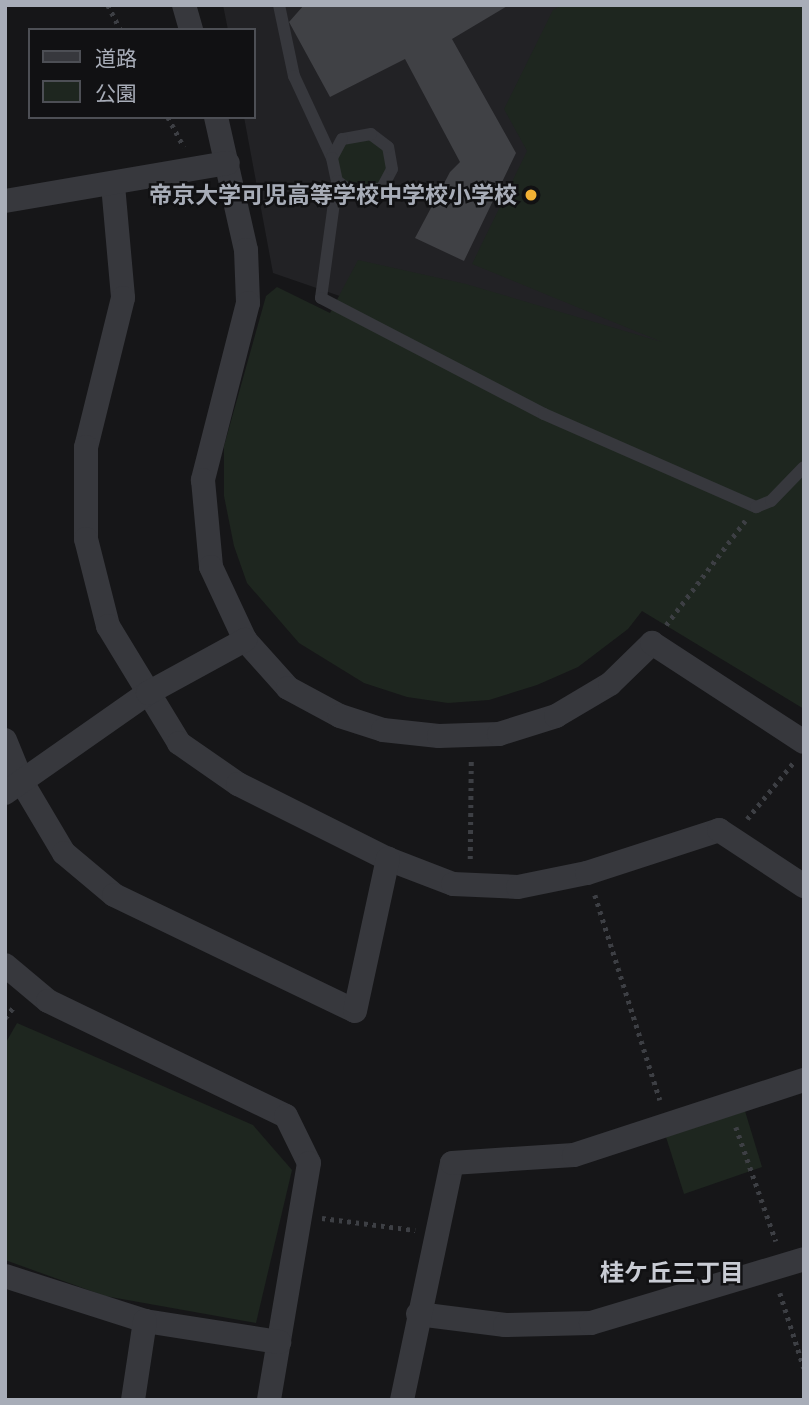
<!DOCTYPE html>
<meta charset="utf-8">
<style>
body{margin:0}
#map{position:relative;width:809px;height:1405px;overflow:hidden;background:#161618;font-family:Raleway,"Noto Sans JP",sans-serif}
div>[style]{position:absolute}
.built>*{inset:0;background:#222225}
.green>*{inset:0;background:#1e261f}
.round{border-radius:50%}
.building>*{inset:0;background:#404145}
.path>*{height:4.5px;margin-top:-2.25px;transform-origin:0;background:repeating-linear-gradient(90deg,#3d3f44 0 3.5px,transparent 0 8.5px)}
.service>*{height:12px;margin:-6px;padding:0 6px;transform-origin:6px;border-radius:6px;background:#37383d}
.minor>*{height:24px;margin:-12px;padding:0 12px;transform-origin:12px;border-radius:12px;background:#37383d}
.dots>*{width:19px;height:19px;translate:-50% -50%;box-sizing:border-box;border:4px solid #111113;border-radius:50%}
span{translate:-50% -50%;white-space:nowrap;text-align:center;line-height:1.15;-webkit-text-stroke:5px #111113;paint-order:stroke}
.poi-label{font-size:23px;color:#a8adb8;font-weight:700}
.right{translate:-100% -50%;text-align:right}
.neighbourhood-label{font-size:24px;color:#c9ccd4;font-weight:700}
.frame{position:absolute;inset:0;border:7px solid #a8adb8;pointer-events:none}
.legend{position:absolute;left:28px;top:28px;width:228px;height:91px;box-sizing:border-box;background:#111113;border:2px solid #4d4f55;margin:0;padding:9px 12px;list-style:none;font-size:21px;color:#a8adb8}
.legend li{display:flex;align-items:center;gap:14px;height:35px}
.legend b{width:35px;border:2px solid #4d4f55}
</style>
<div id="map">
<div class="built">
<div style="clip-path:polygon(223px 5px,804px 5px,804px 334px,746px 436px,273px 273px,244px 117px,254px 117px,254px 30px,228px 30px)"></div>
</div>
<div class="green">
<div style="clip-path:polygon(562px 5px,804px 5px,804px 709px,642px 611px,628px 629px,578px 667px,537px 685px,489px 700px,448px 703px,407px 697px,364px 683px,299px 643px,247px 583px,234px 546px,224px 496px,224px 446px,266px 296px,277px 287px,330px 313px,358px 260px,466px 284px,662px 342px,472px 264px,527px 151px,504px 109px,553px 10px)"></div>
<div class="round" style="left:333px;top:135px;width:58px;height:58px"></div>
<div style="clip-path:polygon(17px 1023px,253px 1125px,292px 1170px,256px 1323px,105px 1296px,5px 1260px,5px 1044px)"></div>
<div style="clip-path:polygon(745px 1111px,762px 1167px,684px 1194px,666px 1137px)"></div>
</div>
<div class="building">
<div style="clip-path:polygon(304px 5px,509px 5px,452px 39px,516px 153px,464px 261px,415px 238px,450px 172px,460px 162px,405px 59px,330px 97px,289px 22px)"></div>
</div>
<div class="path">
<div style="left:108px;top:5px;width:28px;rotate:63deg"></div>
<div style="left:168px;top:117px;width:34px;rotate:62deg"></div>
<div style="left:666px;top:625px;width:131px;rotate:-52.8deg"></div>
<div style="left:747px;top:819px;width:72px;rotate:-50.6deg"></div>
<div style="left:470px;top:859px;width:99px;rotate:-89.4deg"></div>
<div style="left:595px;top:895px;width:215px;rotate:72.4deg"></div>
<div style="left:5px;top:1018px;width:16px;rotate:-52deg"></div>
<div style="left:736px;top:1127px;width:121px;rotate:70.7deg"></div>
<div style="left:322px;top:1218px;width:94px;rotate:7.4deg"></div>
<div style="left:780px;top:1293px;width:79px;rotate:72.3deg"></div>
</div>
<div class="service">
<div style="left:279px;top:5px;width:73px;rotate:78.1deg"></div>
<div style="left:294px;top:76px;width:90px;rotate:65.1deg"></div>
<div style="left:337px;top:181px;width:21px;rotate:37deg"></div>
<div style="left:354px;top:194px;width:29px;rotate:-12deg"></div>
<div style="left:382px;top:188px;width:21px;rotate:-62deg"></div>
<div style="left:392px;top:169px;width:22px;rotate:-100deg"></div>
<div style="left:388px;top:147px;width:21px;rotate:-143deg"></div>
<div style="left:371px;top:134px;width:29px;rotate:170deg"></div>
<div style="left:342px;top:139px;width:21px;rotate:118deg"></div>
<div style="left:332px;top:158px;width:24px;rotate:78deg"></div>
<div style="left:337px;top:181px;width:118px;rotate:97.8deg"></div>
<div style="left:321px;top:298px;width:251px;rotate:27.5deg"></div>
<div style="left:544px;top:414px;width:232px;rotate:23.7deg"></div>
<div style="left:756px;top:507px;width:16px;rotate:-22deg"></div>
<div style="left:771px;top:501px;width:47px;rotate:-45.9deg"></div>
</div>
<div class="minor">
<div style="left:184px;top:5px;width:26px;rotate:74deg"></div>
<div style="left:216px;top:117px;width:136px;rotate:77.3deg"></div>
<div style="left:246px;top:250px;width:53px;rotate:87.8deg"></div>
<div style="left:248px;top:303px;width:183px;rotate:104.3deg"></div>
<div style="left:203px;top:480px;width:87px;rotate:84.7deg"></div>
<div style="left:211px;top:567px;width:81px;rotate:65deg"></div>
<div style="left:245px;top:640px;width:64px;rotate:48.1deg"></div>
<div style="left:288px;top:688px;width:59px;rotate:28.3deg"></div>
<div style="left:340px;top:716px;width:45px;rotate:18deg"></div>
<div style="left:383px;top:730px;width:56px;rotate:6.1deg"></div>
<div style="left:439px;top:736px;width:60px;rotate:-1.9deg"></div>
<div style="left:499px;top:734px;width:60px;rotate:-17.5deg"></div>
<div style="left:556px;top:716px;width:63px;rotate:-30.7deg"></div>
<div style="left:610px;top:684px;width:59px;rotate:-44.3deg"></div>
<div style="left:652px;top:643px;width:181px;rotate:33.1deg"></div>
<div style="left:113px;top:185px;width:113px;rotate:84.9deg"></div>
<div style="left:123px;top:298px;width:154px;rotate:103.9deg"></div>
<div style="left:86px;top:447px;width:92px;rotate:90deg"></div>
<div style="left:86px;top:539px;width:90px;rotate:75.8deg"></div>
<div style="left:108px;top:626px;width:137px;rotate:58.7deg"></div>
<div style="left:179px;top:743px;width:72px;rotate:34.8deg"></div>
<div style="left:238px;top:784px;width:168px;rotate:26.6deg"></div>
<div style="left:388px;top:859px;width:70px;rotate:21deg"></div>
<div style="left:453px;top:884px;width:65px;rotate:2.6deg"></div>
<div style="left:518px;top:887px;width:70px;rotate:-11.5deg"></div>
<div style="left:587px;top:873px;width:139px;rotate:-18deg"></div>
<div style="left:719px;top:830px;width:102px;rotate:33.4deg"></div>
<div style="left:5px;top:201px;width:226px;rotate:-9.7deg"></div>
<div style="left:5px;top:740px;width:48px;rotate:67.8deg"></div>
<div style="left:23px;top:784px;width:80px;rotate:59.3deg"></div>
<div style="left:64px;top:853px;width:65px;rotate:40deg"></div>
<div style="left:114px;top:895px;width:267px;rotate:25.7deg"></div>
<div style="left:355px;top:1011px;width:156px;rotate:-77.8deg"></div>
<div style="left:5px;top:793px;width:174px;rotate:-35deg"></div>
<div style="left:148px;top:693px;width:111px;rotate:-28.7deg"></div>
<div style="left:5px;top:965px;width:56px;rotate:39.9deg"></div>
<div style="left:48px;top:1001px;width:264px;rotate:25.8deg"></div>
<div style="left:286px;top:1116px;width:52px;rotate:63.9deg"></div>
<div style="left:309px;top:1163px;width:240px;rotate:99.6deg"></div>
<div style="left:5px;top:1276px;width:147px;rotate:17.8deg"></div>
<div style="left:145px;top:1321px;width:136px;rotate:8.9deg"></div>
<div style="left:418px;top:1314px;width:88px;rotate:7.2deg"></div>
<div style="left:505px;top:1325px;width:86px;rotate:-1.3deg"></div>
<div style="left:591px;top:1323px;width:222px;rotate:-16.7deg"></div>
<div style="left:133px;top:1400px;width:80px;rotate:-81.4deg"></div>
<div style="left:402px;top:1400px;width:242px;rotate:-78.1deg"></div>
<div style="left:452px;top:1163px;width:122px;rotate:-3.8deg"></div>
<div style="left:574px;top:1155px;width:242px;rotate:-18.1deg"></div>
</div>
<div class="dots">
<div style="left:531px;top:195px;background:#f2b134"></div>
</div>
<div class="poi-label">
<span class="right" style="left:517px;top:195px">帝京大学可児高等学校中学校小学校</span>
</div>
<div class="neighbourhood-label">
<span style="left:672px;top:1273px">桂ケ丘三丁目</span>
</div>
<div class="frame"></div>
<ul class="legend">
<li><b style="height:9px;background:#37383d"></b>道路</li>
<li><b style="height:19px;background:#1e261f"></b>公園</li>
</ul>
</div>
